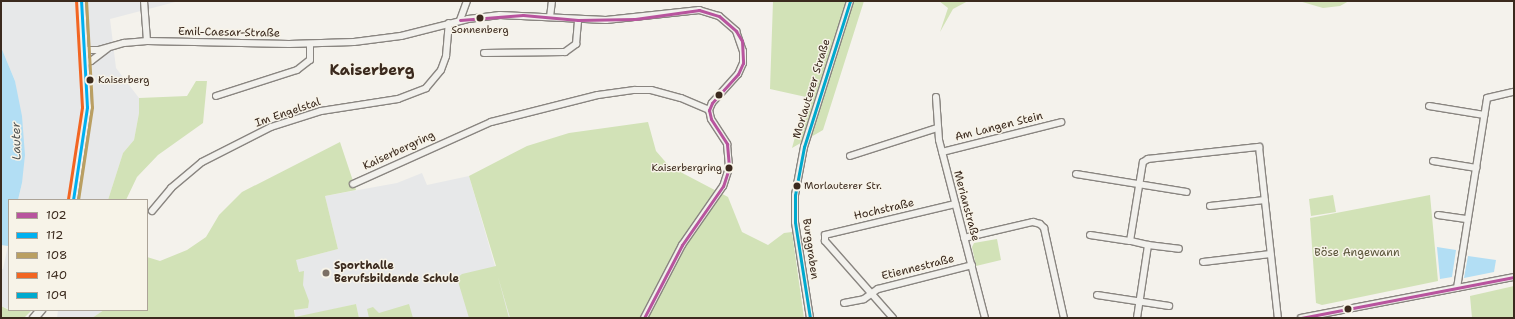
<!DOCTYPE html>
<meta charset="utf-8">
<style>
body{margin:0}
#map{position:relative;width:1515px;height:319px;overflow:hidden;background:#f4f2ec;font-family:"Shantell Sans",sans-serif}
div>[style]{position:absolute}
.built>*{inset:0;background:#e7e8e9}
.green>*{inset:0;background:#d2e2b7}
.water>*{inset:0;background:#b2def4}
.roads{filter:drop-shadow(1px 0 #898580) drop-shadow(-1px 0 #898580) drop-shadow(0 1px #898580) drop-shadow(0 -1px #898580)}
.minor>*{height:6px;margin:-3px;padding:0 3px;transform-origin:3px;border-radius:3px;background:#f2f1ed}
.major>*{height:8px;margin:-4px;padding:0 4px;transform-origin:4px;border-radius:4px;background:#f2f1ed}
.bus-1>*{height:3px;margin:-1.5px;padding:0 1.5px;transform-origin:1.5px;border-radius:1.5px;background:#b8549e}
.bus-2>*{height:3px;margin:-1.5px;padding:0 1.5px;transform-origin:1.5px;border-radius:1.5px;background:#00b0f0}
.bus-3>*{height:3px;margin:-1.5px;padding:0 1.5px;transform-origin:1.5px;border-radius:1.5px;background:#ba9f62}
.bus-4>*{height:3px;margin:-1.5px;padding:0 1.5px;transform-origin:1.5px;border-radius:1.5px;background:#f26522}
.bus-5>*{height:3px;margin:-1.5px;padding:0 1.5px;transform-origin:1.5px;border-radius:1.5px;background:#00a9ce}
.dots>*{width:11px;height:11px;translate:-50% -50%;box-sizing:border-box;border:2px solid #f7f3e8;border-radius:50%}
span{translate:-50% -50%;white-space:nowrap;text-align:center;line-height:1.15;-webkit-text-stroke:3px #f7f3e8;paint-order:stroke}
.bus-label{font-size:10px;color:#3b2a1e}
.left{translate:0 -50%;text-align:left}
.right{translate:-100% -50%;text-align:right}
.street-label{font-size:11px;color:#3b2a1e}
.park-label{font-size:11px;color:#5a543a}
.poi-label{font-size:11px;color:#3b2a1e;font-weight:700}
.water-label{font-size:12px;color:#525554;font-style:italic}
.district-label{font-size:15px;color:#3b2a1e;font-weight:700}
.frame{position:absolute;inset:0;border:2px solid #3b2a1e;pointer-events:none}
.legend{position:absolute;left:8px;top:199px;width:140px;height:112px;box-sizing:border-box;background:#f7f3e8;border:1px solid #aca397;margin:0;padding:5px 7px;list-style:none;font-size:12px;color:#3b2a1e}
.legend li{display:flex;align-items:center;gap:8px;height:20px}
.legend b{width:20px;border:1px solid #aca397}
</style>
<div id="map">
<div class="built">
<div style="clip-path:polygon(1px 1px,179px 1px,110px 19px,116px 68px,139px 98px,139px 113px,134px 140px,123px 153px,108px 200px,18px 200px,22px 183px,15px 81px,1px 47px)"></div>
<div style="clip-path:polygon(422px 173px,427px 185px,469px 176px,510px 318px,359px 318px,356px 304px,295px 318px,296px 260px,338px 249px,325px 196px,397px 183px)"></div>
<div style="clip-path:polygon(9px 241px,9px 309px,1px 306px,1px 269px,3px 269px)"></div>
<div style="clip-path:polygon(58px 310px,104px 310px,92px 318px,57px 318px)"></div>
</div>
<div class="green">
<div style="clip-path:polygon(773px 1px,864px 1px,823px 130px,792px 148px,806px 97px,770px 89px)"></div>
<div style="clip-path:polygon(939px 1px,968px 1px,953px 9px,940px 32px,948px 8px)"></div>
<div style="clip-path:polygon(1299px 1px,1349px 1px,1340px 6px,1323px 8px)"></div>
<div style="clip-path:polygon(196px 81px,207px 81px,203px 123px,158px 155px,137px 177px,126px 200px,108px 200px,123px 153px,134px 140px,139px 113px,139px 98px,187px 96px)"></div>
<div style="clip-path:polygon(648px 122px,656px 151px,669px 166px,728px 197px,742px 232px,768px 245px,784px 233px,792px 232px,804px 318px,510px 318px,498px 277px,509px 318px,469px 318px,457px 278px,462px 274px,496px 266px,469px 176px,527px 146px,569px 133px)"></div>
<div style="clip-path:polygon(340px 142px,356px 190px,325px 196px,338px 249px,296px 260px,299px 272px,304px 271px,303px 285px,309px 301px,308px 308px,294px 310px,295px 317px,356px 304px,359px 318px,92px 318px,104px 310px,147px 310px,147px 257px,160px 261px,187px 250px,206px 237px,219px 215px,242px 192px)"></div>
<div style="clip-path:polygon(1333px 195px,1336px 212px,1311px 216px,1309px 199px)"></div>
<div style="clip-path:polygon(1430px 195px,1438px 281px,1322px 305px,1316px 303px,1310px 218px)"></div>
<div style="clip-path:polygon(997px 239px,1001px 260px,976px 266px,972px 247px,974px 243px)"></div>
<div style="clip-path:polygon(1514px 286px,1514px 318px,1472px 318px,1470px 296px)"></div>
<div style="clip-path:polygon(409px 304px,413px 318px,369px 318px,367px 309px,373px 307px,379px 313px)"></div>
<div style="clip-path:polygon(1px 306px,9px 310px,32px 310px,24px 318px,1px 318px)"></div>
</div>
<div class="water">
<div style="clip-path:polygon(1px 47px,15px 81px,22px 116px,25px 155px,22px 183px,18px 200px,9px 200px,8px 246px,1px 245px)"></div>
<div style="clip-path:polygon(1437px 247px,1456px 250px,1452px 277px,1440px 279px)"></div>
<div style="clip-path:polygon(1468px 256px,1496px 260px,1494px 272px,1464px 278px)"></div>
</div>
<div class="roads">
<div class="minor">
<div style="left:144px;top:1px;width:40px;rotate:85.7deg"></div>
<div style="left:550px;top:17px;width:16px;rotate:-83deg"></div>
<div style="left:460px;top:20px;width:20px;rotate:-70deg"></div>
<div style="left:84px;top:50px;width:15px"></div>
<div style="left:99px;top:50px;width:26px;rotate:-16deg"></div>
<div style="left:124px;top:43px;width:23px;rotate:-5deg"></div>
<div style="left:147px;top:41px;width:142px;rotate:1.2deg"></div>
<div style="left:289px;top:44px;width:65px;rotate:-1.8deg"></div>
<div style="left:354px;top:42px;width:47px;rotate:-7.3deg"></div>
<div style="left:401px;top:36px;width:69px;rotate:-14.2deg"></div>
<div style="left:468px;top:19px;width:32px;rotate:-7deg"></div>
<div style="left:500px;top:15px;width:106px;rotate:2.7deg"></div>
<div style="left:606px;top:20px;width:94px;rotate:-6.1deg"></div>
<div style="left:699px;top:10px;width:21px;rotate:17deg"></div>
<div style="left:719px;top:16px;width:23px;rotate:41deg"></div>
<div style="left:736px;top:31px;width:21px;rotate:71deg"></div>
<div style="left:743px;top:51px;width:12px;rotate:90deg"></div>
<div style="left:743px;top:63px;width:12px;rotate:114deg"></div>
<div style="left:738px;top:74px;width:39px;rotate:132deg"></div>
<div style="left:712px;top:103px;width:8px;rotate:113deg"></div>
<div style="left:709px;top:110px;width:9px;rotate:77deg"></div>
<div style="left:711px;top:119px;width:30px;rotate:57deg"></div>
<div style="left:727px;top:144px;width:24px;rotate:85deg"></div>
<div style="left:729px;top:168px;width:19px;rotate:108deg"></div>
<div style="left:723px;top:186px;width:72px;rotate:124.8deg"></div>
<div style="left:682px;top:245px;width:82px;rotate:117.5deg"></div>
<div style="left:484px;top:53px;width:81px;rotate:-0.7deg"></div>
<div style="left:565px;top:52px;width:14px;rotate:-36deg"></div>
<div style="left:576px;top:44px;width:24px;rotate:-85deg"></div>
<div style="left:85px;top:62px;width:6px;rotate:-9deg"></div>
<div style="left:91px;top:61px;width:20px;rotate:-37deg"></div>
<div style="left:216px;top:96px;width:85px;rotate:-17.8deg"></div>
<div style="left:297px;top:70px;width:16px;rotate:-38deg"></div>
<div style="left:310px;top:60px;width:16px;rotate:-90deg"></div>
<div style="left:936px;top:97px;width:43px;rotate:86deg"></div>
<div style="left:939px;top:140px;width:184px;rotate:75.5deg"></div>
<div style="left:1429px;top:106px;width:56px;rotate:9.3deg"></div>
<div style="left:942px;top:152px;width:123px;rotate:-14.1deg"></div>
<div style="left:850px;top:156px;width:91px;rotate:-17.8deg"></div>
<div style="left:1433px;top:161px;width:44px;rotate:9.2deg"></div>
<div style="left:1076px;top:174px;width:112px;rotate:9.2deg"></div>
<div style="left:353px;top:184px;width:151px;rotate:-24.2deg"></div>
<div style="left:491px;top:122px;width:110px;rotate:-14.2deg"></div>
<div style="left:598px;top:95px;width:37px;rotate:-8deg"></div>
<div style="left:635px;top:90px;width:16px"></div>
<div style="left:651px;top:90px;width:31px;rotate:15deg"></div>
<div style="left:681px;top:98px;width:30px;rotate:23deg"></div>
<div style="left:1210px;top:206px;width:55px;rotate:-6.2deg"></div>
<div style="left:152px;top:211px;width:30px;rotate:-50deg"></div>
<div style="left:171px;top:188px;width:40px;rotate:-40deg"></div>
<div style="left:202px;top:162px;width:77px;rotate:-26.9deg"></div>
<div style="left:271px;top:127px;width:52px;rotate:-17.7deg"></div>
<div style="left:321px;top:111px;width:78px;rotate:-8.9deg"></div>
<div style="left:398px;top:99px;width:30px;rotate:-21deg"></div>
<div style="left:426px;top:88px;width:23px;rotate:-50deg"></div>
<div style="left:441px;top:70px;width:15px;rotate:-70deg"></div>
<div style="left:446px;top:56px;width:33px;rotate:-85deg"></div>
<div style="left:1438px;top:215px;width:30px;rotate:8deg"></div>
<div style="left:1090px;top:235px;width:40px;rotate:8.5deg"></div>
<div style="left:964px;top:238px;width:71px;rotate:-13.1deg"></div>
<div style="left:1033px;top:222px;width:7px;rotate:16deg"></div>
<div style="left:1040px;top:224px;width:6px;rotate:45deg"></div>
<div style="left:1044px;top:228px;width:92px;rotate:77.5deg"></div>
<div style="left:1148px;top:245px;width:31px;rotate:7deg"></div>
<div style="left:1203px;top:262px;width:68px;rotate:-6.7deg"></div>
<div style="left:1457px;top:288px;width:192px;rotate:-81deg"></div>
<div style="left:1487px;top:98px;width:28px;rotate:-13deg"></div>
<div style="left:1097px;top:295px;width:73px;rotate:8.7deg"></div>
<div style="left:844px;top:303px;width:20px;rotate:-11deg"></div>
<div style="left:864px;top:299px;width:17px;rotate:-36deg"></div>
<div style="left:878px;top:289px;width:97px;rotate:-14.3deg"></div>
<div style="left:810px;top:318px;width:97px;rotate:-98.9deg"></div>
<div style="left:795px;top:222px;width:27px;rotate:-90deg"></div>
<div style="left:795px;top:195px;width:49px;rotate:-79.4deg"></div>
<div style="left:804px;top:147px;width:153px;rotate:-72.5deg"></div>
<div style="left:893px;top:318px;width:103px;rotate:-131.4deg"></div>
<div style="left:825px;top:241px;width:6px;rotate:-90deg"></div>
<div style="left:825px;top:235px;width:134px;rotate:-13.4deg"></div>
<div style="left:1137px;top:318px;width:74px;rotate:-81.4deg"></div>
<div style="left:1148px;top:245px;width:18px;rotate:-167deg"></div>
<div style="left:1130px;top:241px;width:80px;rotate:-80.7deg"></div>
<div style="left:1143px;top:162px;width:6px;rotate:-31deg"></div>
<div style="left:1148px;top:159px;width:112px;rotate:-6.2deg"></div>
<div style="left:1259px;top:147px;width:172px;rotate:83.7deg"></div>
<div style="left:1301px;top:318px;width:217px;rotate:-10.9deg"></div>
</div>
<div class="major">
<div style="left:73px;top:200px;width:94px;rotate:-81.4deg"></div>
<div style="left:87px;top:107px;width:106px;rotate:-93.2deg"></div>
<div style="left:34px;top:318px;width:11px;rotate:-49deg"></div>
</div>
</div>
<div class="bus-1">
<div style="left:460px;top:20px;width:63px;rotate:-4.5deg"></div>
<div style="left:523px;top:15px;width:55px;rotate:5.2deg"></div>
<div style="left:578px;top:20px;width:57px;rotate:-1deg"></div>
<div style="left:635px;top:19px;width:65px;rotate:-8deg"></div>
<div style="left:699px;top:10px;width:21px;rotate:17deg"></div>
<div style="left:719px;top:16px;width:23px;rotate:41deg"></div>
<div style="left:736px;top:31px;width:12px;rotate:59deg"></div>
<div style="left:742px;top:41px;width:22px;rotate:87deg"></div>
<div style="left:743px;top:63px;width:12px;rotate:114deg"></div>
<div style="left:738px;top:74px;width:39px;rotate:132deg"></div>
<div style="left:712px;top:103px;width:8px;rotate:113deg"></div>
<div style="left:709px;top:110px;width:9px;rotate:77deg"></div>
<div style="left:711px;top:119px;width:30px;rotate:57deg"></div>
<div style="left:727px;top:144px;width:24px;rotate:85deg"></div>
<div style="left:729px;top:168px;width:19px;rotate:108deg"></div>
<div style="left:723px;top:186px;width:72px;rotate:124.8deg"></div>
<div style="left:682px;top:245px;width:82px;rotate:117.5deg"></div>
<div style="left:1301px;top:318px;width:217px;rotate:-10.9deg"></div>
</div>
<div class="bus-2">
<div style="left:73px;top:200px;width:94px;rotate:-81.4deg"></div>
<div style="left:87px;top:107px;width:106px;rotate:-93.2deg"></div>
</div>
<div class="bus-3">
<div style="left:78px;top:200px;width:94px;rotate:-81.4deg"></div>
<div style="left:92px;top:107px;width:106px;rotate:-93.2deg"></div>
</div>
<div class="bus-4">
<div style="left:68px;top:199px;width:93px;rotate:-81.3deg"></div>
<div style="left:82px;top:107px;width:106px;rotate:-93.2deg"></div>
</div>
<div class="bus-5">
<div style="left:810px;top:318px;width:97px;rotate:-98.9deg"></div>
<div style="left:795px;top:222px;width:27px;rotate:-90deg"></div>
<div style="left:795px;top:195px;width:49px;rotate:-79.4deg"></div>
<div style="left:804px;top:147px;width:153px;rotate:-72.5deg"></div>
</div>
<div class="dots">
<div style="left:480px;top:18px;background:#3b2a1e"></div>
<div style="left:90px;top:80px;background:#3b2a1e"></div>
<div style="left:719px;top:95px;background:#3b2a1e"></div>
<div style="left:729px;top:168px;background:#3b2a1e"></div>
<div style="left:797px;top:186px;background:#3b2a1e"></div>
<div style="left:326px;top:273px;background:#7c7066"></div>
<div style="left:1348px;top:309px;background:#3b2a1e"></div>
</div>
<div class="bus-label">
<span style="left:480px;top:30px">Sonnenberg</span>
<span class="left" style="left:98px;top:80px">Kaiserberg</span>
<span class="right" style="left:722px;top:168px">Kaiserbergring</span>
<span class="left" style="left:804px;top:186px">Morlauterer Str.</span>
</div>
<div class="street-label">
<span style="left:229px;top:33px;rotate:1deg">Emil-Caesar-Straße</span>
<span style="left:812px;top:89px;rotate:-73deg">Morlauterer Straße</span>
<span style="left:288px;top:113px;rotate:-19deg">Im Engelstal</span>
<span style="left:999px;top:127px;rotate:-14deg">Am Langen Stein</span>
<span style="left:399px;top:151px;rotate:-25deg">Kaiserbergring</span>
<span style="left:966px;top:206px;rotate:75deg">Merianstraße</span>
<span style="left:884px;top:210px;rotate:-13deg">Hochstraße</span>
<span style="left:810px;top:249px;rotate:82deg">Burggraben</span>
<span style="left:918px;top:268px;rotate:-14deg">Etiennestraße</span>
</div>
<div class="park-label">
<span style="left:1357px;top:253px">Böse Angewann</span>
</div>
<div class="poi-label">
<span class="left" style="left:334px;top:273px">Sporthalle<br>Berufsbildende Schule</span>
</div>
<div class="water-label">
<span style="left:17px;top:141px;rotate:-91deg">Lauter</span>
</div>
<div class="district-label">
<span style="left:372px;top:71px">Kaiserberg</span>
</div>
<div class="frame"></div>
<ul class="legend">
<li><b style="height:5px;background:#b8549e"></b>102</li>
<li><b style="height:5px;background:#00b0f0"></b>112</li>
<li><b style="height:5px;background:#ba9f62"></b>108</li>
<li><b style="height:5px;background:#f26522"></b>140</li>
<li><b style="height:5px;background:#00a9ce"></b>109</li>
</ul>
</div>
